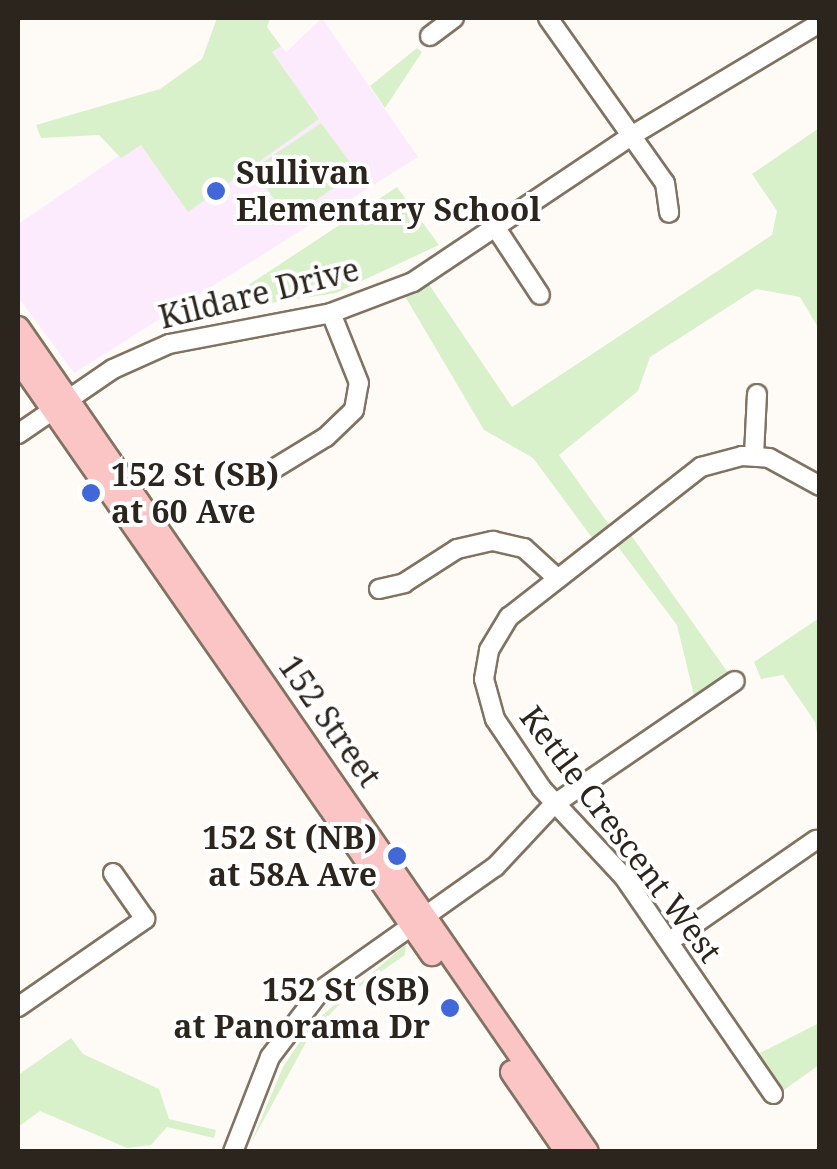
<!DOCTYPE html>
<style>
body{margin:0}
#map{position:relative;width:837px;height:1169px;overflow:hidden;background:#fefbf7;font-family:"Noto Serif",serif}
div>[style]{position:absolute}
.education>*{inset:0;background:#fcebfd}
.green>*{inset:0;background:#d8f1cb}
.roads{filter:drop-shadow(2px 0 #817261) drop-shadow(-2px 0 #817261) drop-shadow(0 2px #817261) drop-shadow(0 -2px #817261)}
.minor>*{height:18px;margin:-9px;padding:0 9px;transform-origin:9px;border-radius:9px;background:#fff}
.major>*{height:22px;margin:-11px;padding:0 11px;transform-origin:11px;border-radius:11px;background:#fac5c4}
.dots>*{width:28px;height:28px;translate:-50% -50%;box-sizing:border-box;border:5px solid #fff;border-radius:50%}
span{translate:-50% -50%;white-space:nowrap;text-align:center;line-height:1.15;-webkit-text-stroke:8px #fff;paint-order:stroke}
.poi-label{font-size:32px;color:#2c251e;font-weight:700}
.left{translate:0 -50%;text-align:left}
.right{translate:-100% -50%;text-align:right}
.street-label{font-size:32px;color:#2c251e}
.frame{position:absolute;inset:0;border:20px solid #2c251e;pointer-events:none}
</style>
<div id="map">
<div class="education">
<div style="clip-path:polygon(322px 18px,418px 157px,74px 373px,18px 297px,18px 224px,281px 46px,286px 52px)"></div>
</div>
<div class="green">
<div style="clip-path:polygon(217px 18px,270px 18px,267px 27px,281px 46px,272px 52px,319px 119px,188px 212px,141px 145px,121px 158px,99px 135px,41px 138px,36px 125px,160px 89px,202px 59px)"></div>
<div style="clip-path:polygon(417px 48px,422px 52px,385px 108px,370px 86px)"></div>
<div style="clip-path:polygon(321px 123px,353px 166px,347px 179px,288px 219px,253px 169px)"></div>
<div style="clip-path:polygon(819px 128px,819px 329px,800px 297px,756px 289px,650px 357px,638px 391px,559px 455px,610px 526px,593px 539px,533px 458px,484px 430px,403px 293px,426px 280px,512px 407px,772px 235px,777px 211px,752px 174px)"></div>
<div style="clip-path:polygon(397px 187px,439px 245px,336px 293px,206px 313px)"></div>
<div style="clip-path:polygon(626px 528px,731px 677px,695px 700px,677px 625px,612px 539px)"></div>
<div style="clip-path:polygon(819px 618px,819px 745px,815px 722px,783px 675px,761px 679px,754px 662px)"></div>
<div style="clip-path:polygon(406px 944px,405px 955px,350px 993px,309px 1037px,251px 1143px,283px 1067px,311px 1025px)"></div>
<div style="clip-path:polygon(819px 1023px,819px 1065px,777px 1095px,752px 1057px)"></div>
<div style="clip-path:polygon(71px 1038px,83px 1054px,159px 1089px,169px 1119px,216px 1130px,214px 1138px,167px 1127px,151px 1145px,127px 1148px,40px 1111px,18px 1127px,18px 1075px)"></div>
</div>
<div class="roads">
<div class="minor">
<div style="left:548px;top:18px;width:202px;rotate:54.7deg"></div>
<div style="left:665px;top:183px;width:30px;rotate:82deg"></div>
<div style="left:430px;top:36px;width:30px;rotate:-37deg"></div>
<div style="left:496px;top:228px;width:80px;rotate:56.7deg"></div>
<div style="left:18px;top:434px;width:115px;rotate:-34.4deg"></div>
<div style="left:113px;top:369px;width:61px;rotate:-24.1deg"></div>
<div style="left:169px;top:344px;width:165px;rotate:-10.8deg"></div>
<div style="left:331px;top:313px;width:88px;rotate:-20.7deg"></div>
<div style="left:413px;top:282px;width:262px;rotate:-33.8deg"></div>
<div style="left:631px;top:136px;width:220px;rotate:-30.9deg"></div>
<div style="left:754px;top:455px;width:61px;rotate:-87.2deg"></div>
<div style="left:262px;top:476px;width:75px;rotate:-31.4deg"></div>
<div style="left:326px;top:437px;width:39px;rotate:-44deg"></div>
<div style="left:354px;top:410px;width:27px;rotate:-80deg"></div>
<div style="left:359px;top:383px;width:75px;rotate:-111.8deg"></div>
<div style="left:379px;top:589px;width:26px;rotate:-13deg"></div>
<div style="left:404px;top:583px;width:63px;rotate:-32.7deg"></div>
<div style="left:457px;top:549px;width:37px;rotate:-13deg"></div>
<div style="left:493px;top:541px;width:32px;rotate:13deg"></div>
<div style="left:524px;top:548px;width:45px;rotate:42.3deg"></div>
<div style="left:670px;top:941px;width:178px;rotate:-34.7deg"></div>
<div style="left:18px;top:1007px;width:155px;rotate:-34.7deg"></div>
<div style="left:145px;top:919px;width:56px;rotate:-124.8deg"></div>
<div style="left:773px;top:1094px;width:265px;rotate:-124.5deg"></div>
<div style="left:623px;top:876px;width:119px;rotate:-133deg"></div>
<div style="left:542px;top:789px;width:84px;rotate:-123.9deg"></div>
<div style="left:495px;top:719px;width:41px;rotate:-105.4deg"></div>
<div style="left:484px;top:679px;width:29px;rotate:-80deg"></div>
<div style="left:489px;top:650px;width:39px;rotate:-59deg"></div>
<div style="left:509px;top:617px;width:244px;rotate:-38deg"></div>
<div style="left:701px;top:467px;width:42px;rotate:-15deg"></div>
<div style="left:742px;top:456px;width:27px;rotate:4deg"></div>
<div style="left:769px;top:458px;width:58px;rotate:28.8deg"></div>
<div style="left:233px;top:1152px;width:102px;rotate:-68.7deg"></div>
<div style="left:270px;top:1057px;width:84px;rotate:-52.7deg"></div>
<div style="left:321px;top:990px;width:213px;rotate:-35.3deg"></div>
<div style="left:495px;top:867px;width:85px;rotate:-46.9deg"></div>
<div style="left:553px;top:805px;width:220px;rotate:-34.3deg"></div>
</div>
<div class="major">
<div style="left:18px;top:328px;width:1001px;rotate:55.37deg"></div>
<div style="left:18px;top:359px;width:725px;rotate:55.17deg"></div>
<div style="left:512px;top:1072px;width:97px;rotate:55.5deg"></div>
</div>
</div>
<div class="dots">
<div style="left:216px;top:191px;background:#4167d9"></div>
<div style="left:91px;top:493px;background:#4167d9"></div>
<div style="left:397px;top:856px;background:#4167d9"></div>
<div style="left:450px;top:1008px;background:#4167d9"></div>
</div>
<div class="poi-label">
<span class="left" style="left:236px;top:191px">Sullivan<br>Elementary School</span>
<span class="left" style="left:111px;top:493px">152 St (SB)<br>at 60 Ave</span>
<span class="right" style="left:377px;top:856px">152 St (NB)<br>at 58A Ave</span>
<span class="right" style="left:430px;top:1008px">152 St (SB)<br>at Panorama Dr</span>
</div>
<div class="street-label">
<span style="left:259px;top:293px;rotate:-14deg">Kildare Drive</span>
<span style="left:330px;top:721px;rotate:55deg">152 Street</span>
<span style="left:621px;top:834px;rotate:53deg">Kettle Crescent West</span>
</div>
<div class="frame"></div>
</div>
